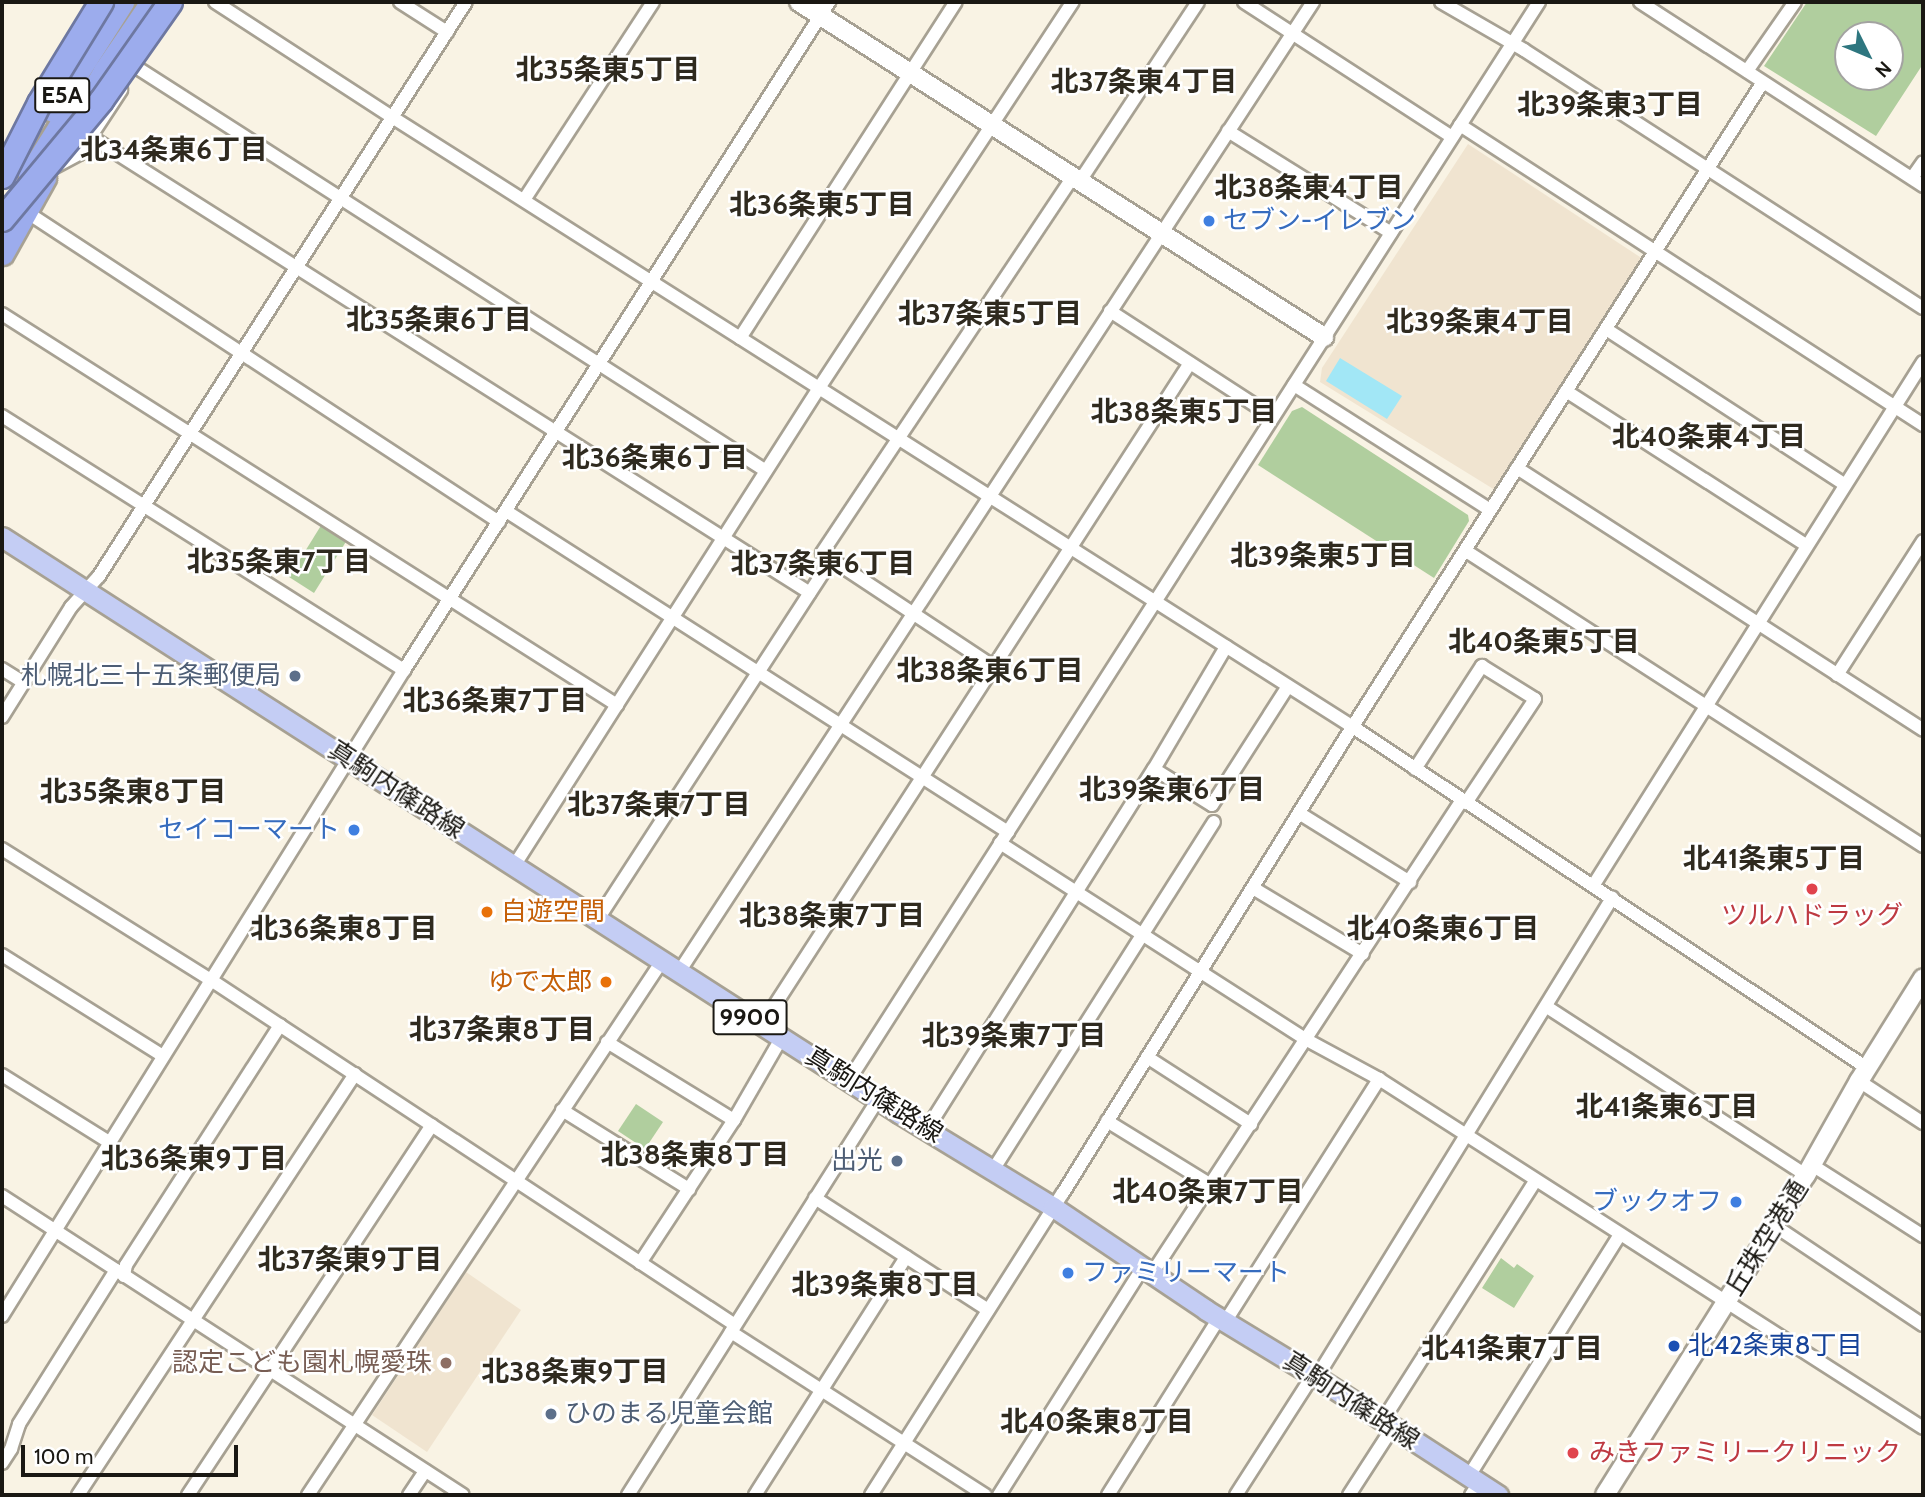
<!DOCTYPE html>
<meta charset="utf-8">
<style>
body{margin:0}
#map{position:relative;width:1925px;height:1497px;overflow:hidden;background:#f9f3e4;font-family:Cabin,"Noto Sans JP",sans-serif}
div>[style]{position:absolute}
.education>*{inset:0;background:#f0e4d0}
.green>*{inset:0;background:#b0ce9e}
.water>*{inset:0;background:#a2e7f6}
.roads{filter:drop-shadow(2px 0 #a7a193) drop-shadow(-2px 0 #a7a193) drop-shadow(0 2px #a7a193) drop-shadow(0 -2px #a7a193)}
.street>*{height:12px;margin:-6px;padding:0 6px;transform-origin:6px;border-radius:6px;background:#fff}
.secondary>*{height:18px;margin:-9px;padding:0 9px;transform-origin:9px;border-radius:9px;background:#fff}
.primary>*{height:19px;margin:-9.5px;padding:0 9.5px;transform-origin:9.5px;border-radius:9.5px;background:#c4cdf4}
.highway>*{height:23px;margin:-11.5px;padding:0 11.5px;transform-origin:11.5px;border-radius:11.5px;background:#9caced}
.bridges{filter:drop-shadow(2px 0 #6e78a1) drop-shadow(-2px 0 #6e78a1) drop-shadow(0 2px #6e78a1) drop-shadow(0 -2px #6e78a1)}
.highway-bridge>*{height:23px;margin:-11.5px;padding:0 11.5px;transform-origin:11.5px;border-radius:11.5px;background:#9caced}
.dots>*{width:19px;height:19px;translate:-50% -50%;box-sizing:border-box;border:4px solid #fff;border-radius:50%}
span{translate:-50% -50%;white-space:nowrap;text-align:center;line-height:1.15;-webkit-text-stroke:5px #fff;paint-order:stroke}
.shield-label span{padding:2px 5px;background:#fff;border:2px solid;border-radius:5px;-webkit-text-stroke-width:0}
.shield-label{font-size:24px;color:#1a1813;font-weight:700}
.shop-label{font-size:26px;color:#366cbe}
.left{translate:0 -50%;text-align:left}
.right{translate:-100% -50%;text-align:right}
.service-label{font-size:26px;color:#4e5e75}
.street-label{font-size:26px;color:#1a1813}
.food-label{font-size:26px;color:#c56008}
.health-label{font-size:26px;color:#be3a42}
.transit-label{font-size:26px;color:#164399}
.education-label{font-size:26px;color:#785e54}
.neighbourhood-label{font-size:28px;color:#2f2a1f;font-weight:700}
.frame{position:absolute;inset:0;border:4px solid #1a1813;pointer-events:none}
.north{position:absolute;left:1834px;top:21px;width:70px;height:70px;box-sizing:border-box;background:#fff;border:2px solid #a3a3a1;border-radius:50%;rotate:133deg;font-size:19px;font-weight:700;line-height:28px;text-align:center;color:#1a1813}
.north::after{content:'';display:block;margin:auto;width:24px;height:32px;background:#2e767f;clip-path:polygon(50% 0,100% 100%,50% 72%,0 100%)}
.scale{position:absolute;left:21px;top:1445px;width:217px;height:32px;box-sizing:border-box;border:4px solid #1a1813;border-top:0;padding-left:9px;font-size:21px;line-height:24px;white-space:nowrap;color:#1a1813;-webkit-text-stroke:5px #fff;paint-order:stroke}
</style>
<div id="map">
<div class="education">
<div style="clip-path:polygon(1468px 144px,1643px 259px,1495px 490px,1320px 382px,1322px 368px)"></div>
<div style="clip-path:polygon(466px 1272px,521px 1310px,427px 1452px,372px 1415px)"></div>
</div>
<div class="green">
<div style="clip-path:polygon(evenodd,1807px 2px,1923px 2px,1923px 64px,1876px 136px,1764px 66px,1807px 2px,1848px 35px,1890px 35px,1890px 77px,1848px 77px,1848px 35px)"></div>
<div style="clip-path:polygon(1302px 407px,1468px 515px,1469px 521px,1434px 578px,1258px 465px,1292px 411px)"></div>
<div style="clip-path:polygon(322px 524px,347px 540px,314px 593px,289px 577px)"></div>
<div style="clip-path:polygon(636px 1104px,663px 1122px,645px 1149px,618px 1131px)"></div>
<div style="clip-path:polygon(1501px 1258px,1514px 1268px,1517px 1264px,1534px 1276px,1514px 1308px,1482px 1288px)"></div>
</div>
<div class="water">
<div style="clip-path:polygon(1340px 358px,1402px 396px,1387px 419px,1326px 381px)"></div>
</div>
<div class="roads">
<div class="street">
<div style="left:215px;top:2px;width:211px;rotate:33deg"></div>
<div style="left:392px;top:117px;width:1138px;rotate:32.41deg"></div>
<div style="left:1353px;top:727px;width:617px;rotate:33.56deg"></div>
<div style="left:400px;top:2px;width:56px;rotate:32.6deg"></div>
<div style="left:1244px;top:2px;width:248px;rotate:33deg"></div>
<div style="left:1441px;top:2px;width:96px;rotate:30deg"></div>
<div style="left:1524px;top:50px;width:475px;rotate:32.9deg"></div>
<div style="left:1640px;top:2px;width:338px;rotate:33deg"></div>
<div style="left:136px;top:67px;width:748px;rotate:32.67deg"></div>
<div style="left:1747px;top:71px;width:84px;rotate:-55.2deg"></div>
<div style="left:1460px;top:125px;width:552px;rotate:32.94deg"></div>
<div style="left:1228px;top:131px;width:192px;rotate:32deg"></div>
<div style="left:91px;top:137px;width:851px;rotate:32.38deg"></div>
<div style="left:49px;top:170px;width:34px;rotate:-28deg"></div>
<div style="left:79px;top:154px;width:77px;rotate:-56.7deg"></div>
<div style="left:1912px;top:178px;width:19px;rotate:-55deg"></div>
<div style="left:1080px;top:181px;width:214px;rotate:-56.6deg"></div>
<div style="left:524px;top:200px;width:236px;rotate:-56.9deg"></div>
<div style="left:25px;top:211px;width:567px;rotate:33.27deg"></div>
<div style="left:1110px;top:311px;width:194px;rotate:33deg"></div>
<div style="left:2px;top:314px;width:729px;rotate:32.45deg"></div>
<div style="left:1606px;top:329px;width:284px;rotate:33.1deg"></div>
<div style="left:740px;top:338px;width:399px;rotate:-57.3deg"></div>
<div style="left:1294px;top:385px;width:232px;rotate:32.5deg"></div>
<div style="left:1566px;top:391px;width:285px;rotate:32.7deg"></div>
<div style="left:2px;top:416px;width:476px;rotate:32.3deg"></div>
<div style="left:1517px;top:468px;width:483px;rotate:32.8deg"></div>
<div style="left:506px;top:511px;width:596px;rotate:32.6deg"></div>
<div style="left:1466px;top:551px;width:544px;rotate:32.84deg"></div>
<div style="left:994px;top:667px;width:206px;rotate:-146.5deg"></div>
<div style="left:822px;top:553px;width:452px;rotate:-56.3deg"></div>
<div style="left:2px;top:669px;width:25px;rotate:32deg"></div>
<div style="left:1837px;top:675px;width:159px;rotate:-57.3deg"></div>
<div style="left:2px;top:717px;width:130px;rotate:-57.9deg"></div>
<div style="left:71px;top:607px;width:42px;rotate:-47.9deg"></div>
<div style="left:99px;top:576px;width:681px;rotate:-57.41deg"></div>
<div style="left:1154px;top:769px;width:68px;rotate:31.8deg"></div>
<div style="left:1212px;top:805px;width:141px;rotate:-57.4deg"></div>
<div style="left:1415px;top:769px;width:123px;rotate:-57deg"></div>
<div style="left:1482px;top:666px;width:62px;rotate:31.9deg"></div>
<div style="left:1535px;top:699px;width:125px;rotate:123.6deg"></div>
<div style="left:1299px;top:813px;width:131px;rotate:31.9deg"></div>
<div style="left:1000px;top:843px;width:365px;rotate:32.7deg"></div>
<div style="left:1307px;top:1040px;width:82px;rotate:28.4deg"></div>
<div style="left:1379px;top:1079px;width:646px;rotate:32.68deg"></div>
<div style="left:2px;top:849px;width:247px;rotate:32.1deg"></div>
<div style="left:211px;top:980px;width:627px;rotate:33.36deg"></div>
<div style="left:514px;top:866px;width:567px;rotate:-57.46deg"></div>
<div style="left:819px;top:388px;width:462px;rotate:-56.7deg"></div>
<div style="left:1593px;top:886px;width:619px;rotate:-57.8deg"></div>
<div style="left:1253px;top:888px;width:128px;rotate:31deg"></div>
<div style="left:598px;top:919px;width:429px;rotate:-57deg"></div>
<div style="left:2px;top:955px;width:190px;rotate:32.1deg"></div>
<div style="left:679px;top:972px;width:1159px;rotate:-56.83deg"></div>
<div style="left:1547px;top:1007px;width:309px;rotate:33deg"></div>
<div style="left:762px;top:1025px;width:788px;rotate:-57.12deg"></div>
<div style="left:607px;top:1042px;width:149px;rotate:31.6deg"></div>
<div style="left:1147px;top:1057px;width:124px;rotate:32.8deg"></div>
<div style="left:2px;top:1075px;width:126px;rotate:32.1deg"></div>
<div style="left:849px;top:1080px;width:1280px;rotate:-57.38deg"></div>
<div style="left:1859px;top:1081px;width:77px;rotate:33.3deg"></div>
<div style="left:562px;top:1110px;width:150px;rotate:31.9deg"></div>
<div style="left:1107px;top:1121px;width:122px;rotate:31.6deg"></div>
<div style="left:927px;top:1129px;width:426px;rotate:-57.8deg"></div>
<div style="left:1154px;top:769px;width:142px;rotate:-59.5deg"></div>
<div style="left:1812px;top:1165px;width:132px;rotate:32.6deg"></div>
<div style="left:993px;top:1170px;width:412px;rotate:-57.6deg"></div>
<div style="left:2px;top:1196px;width:549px;rotate:32.97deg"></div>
<div style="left:815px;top:1198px;width:206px;rotate:32.9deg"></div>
<div style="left:1775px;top:1226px;width:178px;rotate:33.8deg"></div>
<div style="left:640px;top:1263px;width:171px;rotate:-56.7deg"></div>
<div style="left:734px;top:1120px;width:96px;rotate:-60deg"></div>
<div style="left:1153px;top:1272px;width:564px;rotate:-56.79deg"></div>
<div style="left:124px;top:1276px;width:11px;rotate:-80deg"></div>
<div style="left:126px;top:1265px;width:285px;rotate:-57.3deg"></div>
<div style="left:2px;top:1316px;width:761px;rotate:-58.11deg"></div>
<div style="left:404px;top:670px;width:792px;rotate:-57.53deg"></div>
<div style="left:1225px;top:1322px;width:288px;rotate:-57.6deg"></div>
<div style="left:731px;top:1332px;width:302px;rotate:32.7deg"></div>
<div style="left:1317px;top:1377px;width:563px;rotate:-58.37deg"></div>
<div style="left:1383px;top:1420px;width:283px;rotate:-57.5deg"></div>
<div style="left:2px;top:1463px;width:17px;rotate:-57deg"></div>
<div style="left:11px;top:1449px;width:26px;rotate:-72deg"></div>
<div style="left:19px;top:1424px;width:182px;rotate:-57.8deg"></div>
<div style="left:1469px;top:1476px;width:285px;rotate:-58deg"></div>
<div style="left:78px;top:1495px;width:504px;rotate:-56.66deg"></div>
<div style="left:188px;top:1495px;width:443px;rotate:-56.6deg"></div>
<div style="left:308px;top:1495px;width:641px;rotate:-56.46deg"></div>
<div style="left:409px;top:1495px;width:29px;rotate:-56deg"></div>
<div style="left:628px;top:1495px;width:468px;rotate:-57.7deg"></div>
<div style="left:755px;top:1495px;width:282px;rotate:-57.6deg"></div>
<div style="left:871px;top:1495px;width:358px;rotate:-57.6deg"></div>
<div style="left:1063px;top:1193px;width:537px;rotate:-58.18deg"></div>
<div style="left:1346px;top:737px;width:776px;rotate:-57.52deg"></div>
<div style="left:999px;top:1495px;width:271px;rotate:-57.7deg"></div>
<div style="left:1108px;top:1495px;width:209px;rotate:-57.9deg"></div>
<div style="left:1236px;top:1495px;width:143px;rotate:-57.3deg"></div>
<div style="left:1349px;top:1495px;width:81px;rotate:-57.1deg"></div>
<div style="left:1471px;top:1495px;width:14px;rotate:-56deg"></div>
</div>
<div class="secondary">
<div style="left:799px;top:2px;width:623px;rotate:32.54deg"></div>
<div style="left:1605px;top:1495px;width:378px;rotate:-57.9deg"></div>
<div style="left:1806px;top:1175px;width:108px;rotate:-60.6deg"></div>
<div style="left:1859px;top:1081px;width:121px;rotate:-58.1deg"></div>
</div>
<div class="primary">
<div style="left:2px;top:537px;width:1066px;rotate:32.71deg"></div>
<div style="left:899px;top:1113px;width:180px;rotate:31.4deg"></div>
<div style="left:1053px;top:1207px;width:184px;rotate:33.9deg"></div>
<div style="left:1206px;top:1310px;width:125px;rotate:31.3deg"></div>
<div style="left:1313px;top:1375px;width:221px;rotate:33deg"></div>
</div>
<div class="highway">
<div style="left:53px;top:110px;width:128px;rotate:-57.4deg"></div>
<div style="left:78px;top:117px;width:53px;rotate:-59.6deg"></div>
<div style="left:105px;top:71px;width:83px;rotate:-55.7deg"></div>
<div style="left:30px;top:174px;width:92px;rotate:-57.9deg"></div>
<div style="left:2px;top:253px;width:86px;rotate:-60.8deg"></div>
</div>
</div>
<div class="bridges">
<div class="highway-bridge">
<div style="left:2px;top:176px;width:82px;rotate:-63.1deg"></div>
<div style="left:39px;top:103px;width:119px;rotate:-58.5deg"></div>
<div style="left:2px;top:219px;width:155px;rotate:-50.2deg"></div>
<div style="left:101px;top:100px;width:120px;rotate:-54.9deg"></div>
</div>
</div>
<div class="dots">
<div style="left:1209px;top:221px;background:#3f7fe0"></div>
<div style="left:295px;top:676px;background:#5c6f8a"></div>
<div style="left:354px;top:830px;background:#3f7fe0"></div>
<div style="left:1812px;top:889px;background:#e0444e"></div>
<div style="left:487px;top:912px;background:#e8710a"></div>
<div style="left:606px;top:982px;background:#e8710a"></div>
<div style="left:897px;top:1161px;background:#5c6f8a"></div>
<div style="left:1736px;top:1202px;background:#3f7fe0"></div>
<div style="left:1068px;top:1273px;background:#3f7fe0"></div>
<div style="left:1674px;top:1346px;background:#1a4fb4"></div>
<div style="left:446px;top:1363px;background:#8d6e63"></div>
<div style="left:551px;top:1414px;background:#5c6f8a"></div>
<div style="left:1573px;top:1453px;background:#e0444e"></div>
</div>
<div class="shield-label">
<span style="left:62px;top:95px">E5A</span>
<span style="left:750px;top:1017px">9900</span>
</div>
<div class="shop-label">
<span class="left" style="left:1223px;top:221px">セブン-イレブン</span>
<span class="right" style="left:340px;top:830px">セイコーマート</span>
<span class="right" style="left:1722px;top:1202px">ブックオフ</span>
<span class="left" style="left:1082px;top:1273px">ファミリーマート</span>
</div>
<div class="service-label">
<span class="right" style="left:281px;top:676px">札幌北三十五条郵便局</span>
<span class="right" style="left:883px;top:1161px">出光</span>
<span class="left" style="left:565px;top:1414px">ひのまる児童会館</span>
</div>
<div class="street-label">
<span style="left:396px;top:790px;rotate:33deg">真駒内篠路線</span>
<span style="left:874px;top:1095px;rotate:32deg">真駒内篠路線</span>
<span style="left:1767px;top:1238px;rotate:-58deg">丘珠空港通</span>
<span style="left:1351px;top:1401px;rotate:33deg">真駒内篠路線</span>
</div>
<div class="food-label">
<span class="left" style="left:501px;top:912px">自遊空間</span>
<span class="right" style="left:592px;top:982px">ゆで太郎</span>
</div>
<div class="health-label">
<span style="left:1812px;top:916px">ツルハドラッグ</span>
<span class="left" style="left:1589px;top:1453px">みきファミリークリニック</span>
</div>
<div class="transit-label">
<span class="left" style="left:1688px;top:1346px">北42条東8丁目</span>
</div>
<div class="education-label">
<span class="right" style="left:432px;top:1363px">認定こども園札幌愛珠</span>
</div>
<div class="neighbourhood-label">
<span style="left:608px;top:69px">北35条東5丁目</span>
<span style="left:1144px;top:81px">北37条東4丁目</span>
<span style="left:1610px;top:104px">北39条東3丁目</span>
<span style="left:174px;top:149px">北34条東6丁目</span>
<span style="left:1309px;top:187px">北38条東4丁目</span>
<span style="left:822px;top:204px">北36条東5丁目</span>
<span style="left:990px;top:313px">北37条東5丁目</span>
<span style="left:439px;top:319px">北35条東6丁目</span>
<span style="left:1480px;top:321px">北39条東4丁目</span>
<span style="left:1184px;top:411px">北38条東5丁目</span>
<span style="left:1709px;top:436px">北40条東4丁目</span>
<span style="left:655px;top:457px">北36条東6丁目</span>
<span style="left:1323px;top:555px">北39条東5丁目</span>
<span style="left:279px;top:561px">北35条東7丁目</span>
<span style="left:823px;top:563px">北37条東6丁目</span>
<span style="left:1544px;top:641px">北40条東5丁目</span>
<span style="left:990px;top:670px">北38条東6丁目</span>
<span style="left:495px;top:700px">北36条東7丁目</span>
<span style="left:1172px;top:789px">北39条東6丁目</span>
<span style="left:133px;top:791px">北35条東8丁目</span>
<span style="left:659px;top:804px">北37条東7丁目</span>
<span style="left:1774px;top:858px">北41条東5丁目</span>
<span style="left:832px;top:915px">北38条東7丁目</span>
<span style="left:344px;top:928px">北36条東8丁目</span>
<span style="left:1443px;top:928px">北40条東6丁目</span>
<span style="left:502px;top:1029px">北37条東8丁目</span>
<span style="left:1014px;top:1035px">北39条東7丁目</span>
<span style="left:1667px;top:1106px">北41条東6丁目</span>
<span style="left:695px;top:1154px">北38条東8丁目</span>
<span style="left:194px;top:1158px">北36条東9丁目</span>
<span style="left:1208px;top:1191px">北40条東7丁目</span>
<span style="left:350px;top:1259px">北37条東9丁目</span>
<span style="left:885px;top:1284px">北39条東8丁目</span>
<span style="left:1512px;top:1348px">北41条東7丁目</span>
<span style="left:575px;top:1371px">北38条東9丁目</span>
<span style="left:1097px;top:1421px">北40条東8丁目</span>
</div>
<div class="frame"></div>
<div class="north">N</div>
<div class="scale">100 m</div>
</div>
